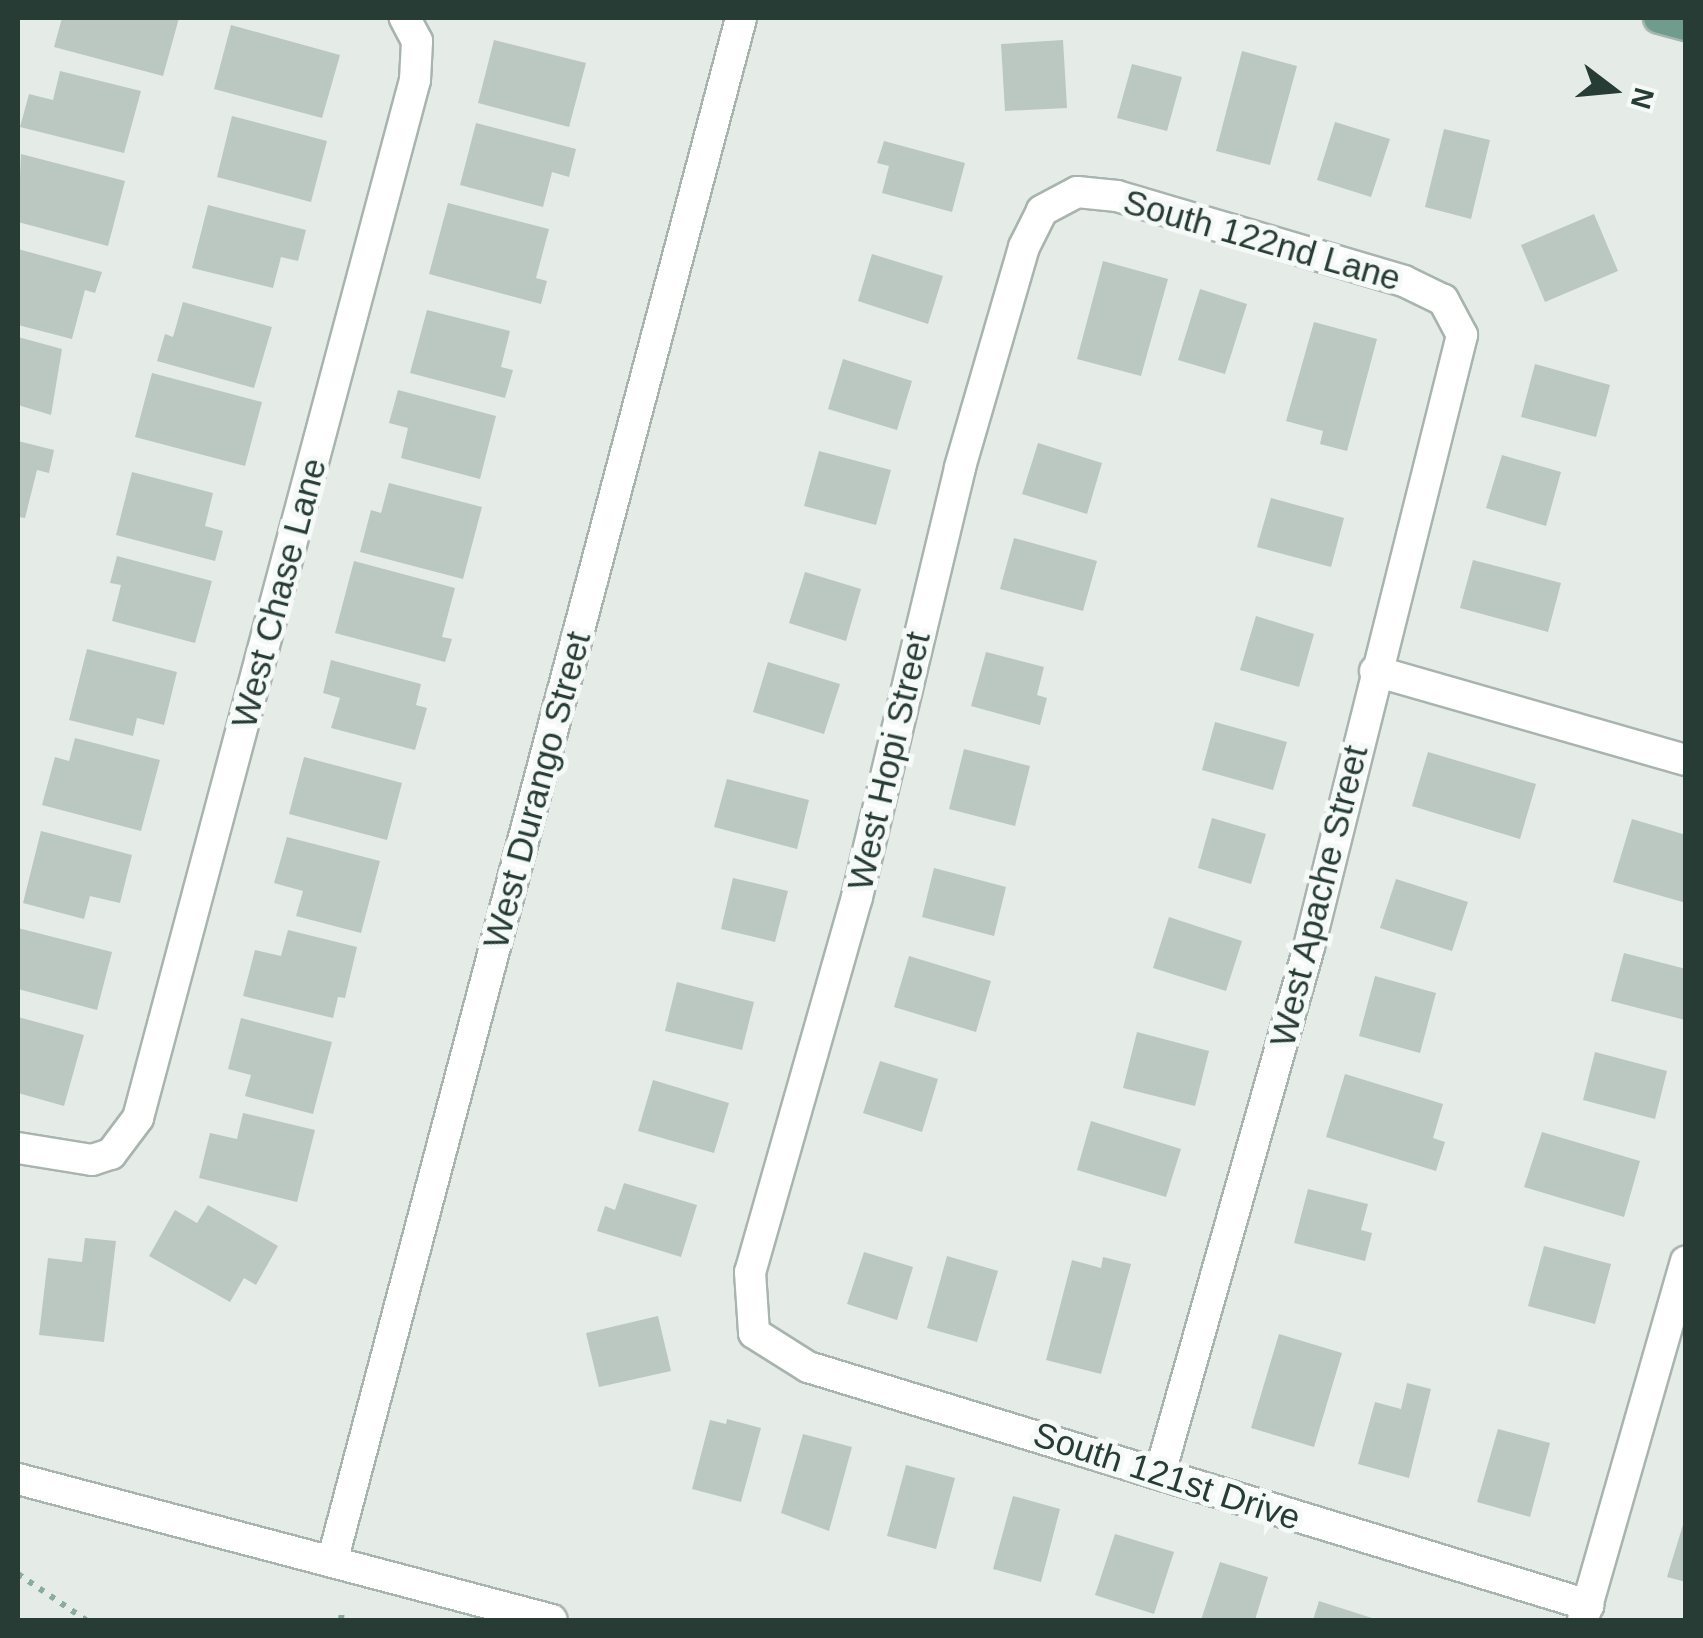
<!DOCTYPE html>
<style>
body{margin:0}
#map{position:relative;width:1703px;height:1638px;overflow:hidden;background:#e5ece8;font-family:Arial,sans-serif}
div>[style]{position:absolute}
.building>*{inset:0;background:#bbc7c1}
.path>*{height:6px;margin-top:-3px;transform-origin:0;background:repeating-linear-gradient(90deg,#89ac9e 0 5px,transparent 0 13px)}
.roads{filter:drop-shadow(2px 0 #a8b4ae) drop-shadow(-2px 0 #a8b4ae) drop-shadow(0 2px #a8b4ae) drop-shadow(0 -2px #a8b4ae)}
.minor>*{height:30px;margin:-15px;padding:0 15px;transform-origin:15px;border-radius:15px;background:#fff}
.major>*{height:30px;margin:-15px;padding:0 15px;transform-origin:15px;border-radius:15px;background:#6f9c8d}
span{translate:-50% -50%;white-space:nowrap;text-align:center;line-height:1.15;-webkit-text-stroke:10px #f5f9f7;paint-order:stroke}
.street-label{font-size:35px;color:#263c34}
.frame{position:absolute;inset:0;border:20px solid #263c34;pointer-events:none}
.north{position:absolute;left:1563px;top:40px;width:100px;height:100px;-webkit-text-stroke:8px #f5f9f7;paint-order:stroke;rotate:106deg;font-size:28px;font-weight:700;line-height:40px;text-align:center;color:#263c34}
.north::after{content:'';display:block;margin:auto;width:35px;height:45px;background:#263c34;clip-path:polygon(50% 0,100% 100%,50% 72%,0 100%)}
</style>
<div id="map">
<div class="building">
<div style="clip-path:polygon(62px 18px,179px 18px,163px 76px,54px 47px)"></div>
<div style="clip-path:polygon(231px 25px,340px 55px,322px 118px,214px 89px)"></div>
<div style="clip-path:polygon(494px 40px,586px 63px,569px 127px,478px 103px)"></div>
<div style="clip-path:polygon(1063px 40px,1067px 108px,1005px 111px,1001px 44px)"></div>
<div style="clip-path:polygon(1242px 51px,1297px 66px,1270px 165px,1216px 151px)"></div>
<div style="clip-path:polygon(1132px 64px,1182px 77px,1167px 131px,1117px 118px)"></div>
<div style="clip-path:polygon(60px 71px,141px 91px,124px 153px,20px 127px,29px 94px,53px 100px)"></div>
<div style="clip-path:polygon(232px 116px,327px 141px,311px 202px,217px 177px)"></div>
<div style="clip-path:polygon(1335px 122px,1390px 139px,1371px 197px,1317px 180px)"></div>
<div style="clip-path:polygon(476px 123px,576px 149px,569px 177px,552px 172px,543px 207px,460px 185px)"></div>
<div style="clip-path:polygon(1444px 129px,1490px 140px,1471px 219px,1425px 207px)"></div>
<div style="clip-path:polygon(884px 141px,965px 163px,952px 212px,882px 193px,889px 166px,877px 163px)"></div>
<div style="clip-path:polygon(21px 154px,125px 181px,108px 246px,18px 222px)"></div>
<div style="clip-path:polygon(448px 203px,549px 229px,536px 278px,547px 281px,541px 304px,429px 274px)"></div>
<div style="clip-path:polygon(208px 205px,306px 230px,298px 261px,281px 257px,273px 288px,192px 268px)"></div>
<div style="clip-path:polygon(1594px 214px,1618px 271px,1545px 302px,1521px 245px)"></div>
<div style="clip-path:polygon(18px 249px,102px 272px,95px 293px,85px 290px,72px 339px,18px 325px)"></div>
<div style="clip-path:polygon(872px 254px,943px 276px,928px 324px,858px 301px)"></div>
<div style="clip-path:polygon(1103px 261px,1168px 279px,1141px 376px,1077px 359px)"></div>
<div style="clip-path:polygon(1200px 289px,1247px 304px,1225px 374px,1178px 360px)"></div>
<div style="clip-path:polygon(183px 302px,272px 327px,254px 388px,157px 361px,165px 334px,173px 337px)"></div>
<div style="clip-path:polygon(427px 310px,510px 331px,501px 367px,513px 370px,505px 398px,410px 373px)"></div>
<div style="clip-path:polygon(1314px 322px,1377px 339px,1347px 451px,1320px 444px,1323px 431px,1286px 421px)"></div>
<div style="clip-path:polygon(18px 337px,62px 349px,51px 415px,18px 405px)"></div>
<div style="clip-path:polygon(843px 359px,912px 381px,897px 430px,828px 409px)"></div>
<div style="clip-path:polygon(1535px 364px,1610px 385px,1596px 437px,1521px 417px)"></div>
<div style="clip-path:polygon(152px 373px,262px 402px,245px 466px,135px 437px)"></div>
<div style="clip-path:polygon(398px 390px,496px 416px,480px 479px,401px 458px,408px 428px,389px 423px)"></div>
<div style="clip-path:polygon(18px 441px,54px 450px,49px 473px,37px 470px,25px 518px,18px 517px)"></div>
<div style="clip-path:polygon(1038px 443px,1102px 463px,1087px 514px,1022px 494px)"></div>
<div style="clip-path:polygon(819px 451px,891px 470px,876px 525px,804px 506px)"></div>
<div style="clip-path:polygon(1502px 455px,1561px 472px,1546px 526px,1486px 508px)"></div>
<div style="clip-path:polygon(132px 472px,213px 493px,205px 526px,223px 531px,215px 561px,116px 535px)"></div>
<div style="clip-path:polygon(389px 483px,482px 507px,463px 579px,360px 552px,371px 510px,381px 513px)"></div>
<div style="clip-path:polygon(1271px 498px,1344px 518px,1331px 567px,1257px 547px)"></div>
<div style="clip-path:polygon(1014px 538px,1097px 561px,1083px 611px,1000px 589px)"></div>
<div style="clip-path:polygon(117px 556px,212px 581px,195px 643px,112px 621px,121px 585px,110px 583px)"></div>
<div style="clip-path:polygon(1473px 560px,1561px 583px,1548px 632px,1460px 608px)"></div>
<div style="clip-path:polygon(354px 561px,455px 588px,442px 637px,452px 639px,445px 662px,335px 633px)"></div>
<div style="clip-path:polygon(805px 572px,861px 589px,846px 641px,789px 623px)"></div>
<div style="clip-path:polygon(1256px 616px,1314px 634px,1299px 687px,1240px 670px)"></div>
<div style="clip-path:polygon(87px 649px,177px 672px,164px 725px,137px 718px,133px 736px,69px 720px)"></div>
<div style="clip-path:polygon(986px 652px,1044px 667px,1037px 695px,1047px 698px,1040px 725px,971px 706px)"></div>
<div style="clip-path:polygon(331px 660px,421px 684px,416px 705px,427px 708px,415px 750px,331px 728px,340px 698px,323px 693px)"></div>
<div style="clip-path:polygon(768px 662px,840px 684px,824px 734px,753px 712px)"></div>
<div style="clip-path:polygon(1215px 722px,1287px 742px,1273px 790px,1202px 770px)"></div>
<div style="clip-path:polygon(75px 738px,160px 760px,141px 831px,42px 805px,55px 757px,69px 761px)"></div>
<div style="clip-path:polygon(964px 749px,1030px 766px,1015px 826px,949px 809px)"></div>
<div style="clip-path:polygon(1428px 752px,1536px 784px,1520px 839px,1412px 806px)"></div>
<div style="clip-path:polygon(304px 757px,402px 783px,387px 840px,289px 814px)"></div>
<div style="clip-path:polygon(727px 779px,809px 800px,797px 849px,714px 827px)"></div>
<div style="clip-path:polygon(1212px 818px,1266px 834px,1251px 884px,1198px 868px)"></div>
<div style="clip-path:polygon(1632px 819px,1686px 835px,1686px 903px,1613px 882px)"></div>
<div style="clip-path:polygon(41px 831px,132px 855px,120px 903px,90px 896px,84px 919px,23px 903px)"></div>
<div style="clip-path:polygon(287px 837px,380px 861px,361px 933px,296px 916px,303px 891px,274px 883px)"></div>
<div style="clip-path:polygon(934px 868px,1006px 887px,994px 936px,922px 917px)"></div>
<div style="clip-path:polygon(733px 878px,788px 891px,775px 942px,721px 929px)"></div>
<div style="clip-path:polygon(1396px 879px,1468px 902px,1452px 951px,1380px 928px)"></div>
<div style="clip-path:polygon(1169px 917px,1242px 941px,1226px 991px,1153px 968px)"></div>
<div style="clip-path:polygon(18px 928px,112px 952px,97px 1010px,18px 989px)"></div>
<div style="clip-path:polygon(288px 930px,357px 947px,345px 998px,338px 997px,333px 1018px,243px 996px,255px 950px,281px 956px)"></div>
<div style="clip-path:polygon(1624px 953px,1686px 969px,1685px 1020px,1611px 1001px)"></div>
<div style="clip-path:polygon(909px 956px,991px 981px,976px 1032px,894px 1007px)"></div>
<div style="clip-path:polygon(1375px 976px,1436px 993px,1420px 1053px,1359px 1036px)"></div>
<div style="clip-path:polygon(677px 982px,754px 1002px,742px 1050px,665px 1031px)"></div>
<div style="clip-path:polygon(18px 1017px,84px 1035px,64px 1106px,18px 1093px)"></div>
<div style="clip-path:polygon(241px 1018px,332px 1042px,313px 1114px,245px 1096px,251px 1075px,228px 1069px)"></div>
<div style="clip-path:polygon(1137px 1032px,1209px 1051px,1195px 1106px,1123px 1088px)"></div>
<div style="clip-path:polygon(1595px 1052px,1667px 1071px,1655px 1119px,1583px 1100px)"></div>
<div style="clip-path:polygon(880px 1061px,938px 1079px,922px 1132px,863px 1113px)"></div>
<div style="clip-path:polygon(1345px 1074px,1443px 1104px,1433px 1138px,1445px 1142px,1436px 1171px,1326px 1137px)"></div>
<div style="clip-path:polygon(653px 1080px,729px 1103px,714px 1153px,638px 1131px)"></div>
<div style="clip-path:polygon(243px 1113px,315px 1130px,297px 1202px,199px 1178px,210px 1133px,237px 1139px)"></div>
<div style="clip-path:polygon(1091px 1121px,1181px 1149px,1166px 1197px,1077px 1170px)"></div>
<div style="clip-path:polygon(1542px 1132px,1640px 1161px,1624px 1217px,1524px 1187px)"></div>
<div style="clip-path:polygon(624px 1183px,697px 1205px,681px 1257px,597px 1231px,605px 1206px,615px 1210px)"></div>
<div style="clip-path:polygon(1308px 1189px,1368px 1204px,1361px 1230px,1372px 1233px,1365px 1261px,1294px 1243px)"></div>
<div style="clip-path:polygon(208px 1205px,278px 1246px,256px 1285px,244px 1278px,230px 1302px,149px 1256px,175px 1210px,197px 1223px)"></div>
<div style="clip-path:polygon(85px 1238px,116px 1241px,104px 1342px,39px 1335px,48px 1258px,82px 1262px)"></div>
<div style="clip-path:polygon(1544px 1246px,1611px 1264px,1595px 1324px,1528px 1306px)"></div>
<div style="clip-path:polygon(864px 1252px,913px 1267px,897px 1320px,847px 1304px)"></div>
<div style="clip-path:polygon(947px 1256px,998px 1271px,977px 1342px,927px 1328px)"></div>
<div style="clip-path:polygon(1103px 1257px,1131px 1264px,1101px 1374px,1046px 1360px,1072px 1260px,1101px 1268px)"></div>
<div style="clip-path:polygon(658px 1316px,671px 1371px,599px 1387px,586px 1333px)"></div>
<div style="clip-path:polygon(1279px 1334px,1342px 1353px,1314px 1447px,1251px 1428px)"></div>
<div style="clip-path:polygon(1407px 1383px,1431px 1389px,1409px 1478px,1358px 1464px,1375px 1402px,1401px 1409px)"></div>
<div style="clip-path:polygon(727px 1419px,761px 1428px,741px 1502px,692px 1489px,710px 1420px,726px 1424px)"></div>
<div style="clip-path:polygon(1498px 1429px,1550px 1443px,1530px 1517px,1477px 1502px)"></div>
<div style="clip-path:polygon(803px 1434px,852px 1447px,829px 1531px,781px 1513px)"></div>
<div style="clip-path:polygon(906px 1465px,955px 1478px,936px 1549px,887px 1536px)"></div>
<div style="clip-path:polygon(1013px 1496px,1060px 1509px,1041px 1582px,993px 1569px)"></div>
<div style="clip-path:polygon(1686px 1515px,1686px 1582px,1667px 1577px)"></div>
<div style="clip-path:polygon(1115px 1534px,1174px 1552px,1154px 1614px,1095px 1595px)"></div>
<div style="clip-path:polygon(1220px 1562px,1268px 1577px,1255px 1620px,1201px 1620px)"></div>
<div style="clip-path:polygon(1319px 1601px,1378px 1620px,1313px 1620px)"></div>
</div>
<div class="path">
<div style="left:18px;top:1574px;width:82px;rotate:34.1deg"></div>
<div style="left:341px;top:1620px;width:9px;rotate:-84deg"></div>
</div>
<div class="roads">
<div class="minor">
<div style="left:1375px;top:671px;width:323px;rotate:16deg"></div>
<div style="left:18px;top:1148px;width:75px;rotate:9.2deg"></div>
<div style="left:92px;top:1160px;width:20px;rotate:-18deg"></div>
<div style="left:111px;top:1154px;width:45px;rotate:-53.1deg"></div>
<div style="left:138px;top:1118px;width:1074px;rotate:-75.06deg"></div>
<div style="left:415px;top:80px;width:39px;rotate:-87deg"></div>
<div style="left:417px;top:41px;width:26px;rotate:-118deg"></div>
<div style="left:1160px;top:1473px;width:547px;rotate:-74.18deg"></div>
<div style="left:1309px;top:947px;width:631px;rotate:-75.96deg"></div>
<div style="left:1462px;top:335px;width:40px;rotate:-118deg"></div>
<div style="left:1443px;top:300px;width:43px;rotate:-154deg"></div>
<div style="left:1404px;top:281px;width:299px;rotate:-163.5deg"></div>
<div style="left:1117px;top:196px;width:40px;rotate:-174.3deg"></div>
<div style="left:1077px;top:192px;width:40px;rotate:152deg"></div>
<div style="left:1042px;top:211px;width:40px;rotate:116.6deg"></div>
<div style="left:1024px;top:247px;width:230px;rotate:106.2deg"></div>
<div style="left:960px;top:468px;width:441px;rotate:103.5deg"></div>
<div style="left:857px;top:897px;width:390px;rotate:105.9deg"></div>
<div style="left:750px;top:1272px;width:61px;rotate:86.2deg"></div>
<div style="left:754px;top:1333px;width:64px;rotate:32.2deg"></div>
<div style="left:808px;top:1367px;width:816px;rotate:16.97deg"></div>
<div style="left:18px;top:1479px;width:552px;rotate:14.79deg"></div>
<div style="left:332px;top:1562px;width:1597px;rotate:-75.16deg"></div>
<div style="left:1583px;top:1620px;width:373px;rotate:-74deg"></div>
</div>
<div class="major">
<div style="left:1659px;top:18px;width:28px;rotate:15deg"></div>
</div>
</div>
<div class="street-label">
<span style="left:1262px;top:240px;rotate:16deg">South 122nd Lane</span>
<span style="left:279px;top:593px;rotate:-75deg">West Chase Lane</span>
<span style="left:889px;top:761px;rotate:-77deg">West Hopi Street</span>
<span style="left:537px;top:790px;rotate:-75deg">West Durango Street</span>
<span style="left:1319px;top:896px;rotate:-76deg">West Apache Street</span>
<span style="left:1167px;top:1476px;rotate:18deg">South 121st Drive</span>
</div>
<div class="frame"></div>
<div class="north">N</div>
</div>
